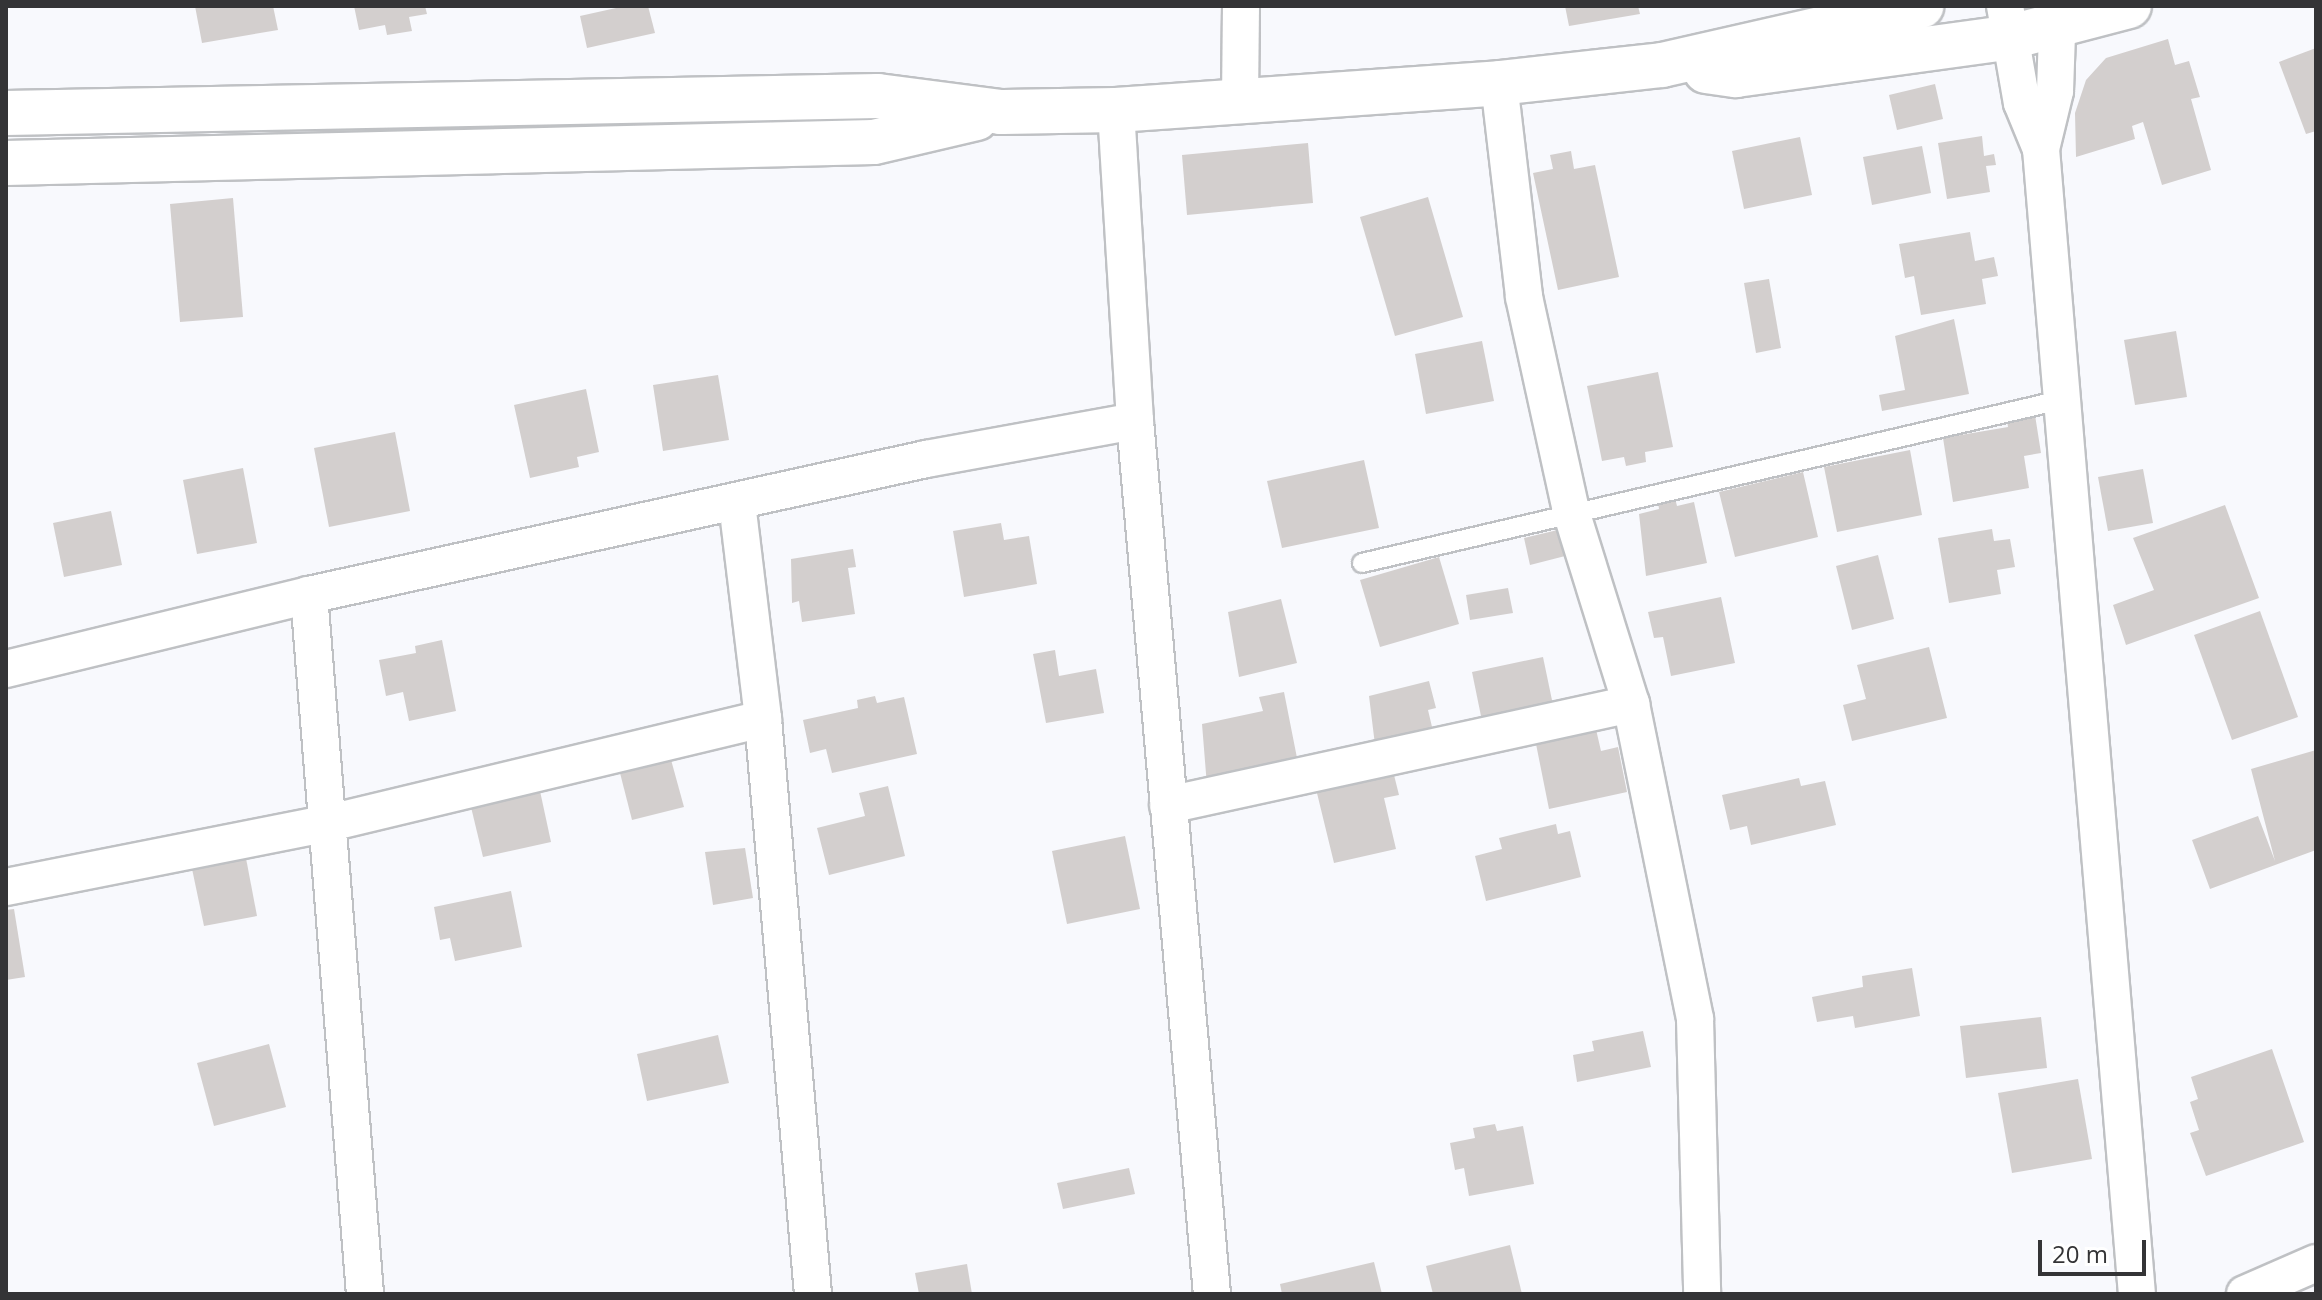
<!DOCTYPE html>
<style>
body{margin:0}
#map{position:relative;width:2322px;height:1300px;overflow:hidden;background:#f8f9fd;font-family:"Open Sans",sans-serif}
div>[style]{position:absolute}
.building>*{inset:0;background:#d3cfce}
.roads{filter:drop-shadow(2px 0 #bfc1c4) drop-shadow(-2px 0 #bfc1c4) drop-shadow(0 2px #bfc1c4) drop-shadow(0 -2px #bfc1c4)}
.lane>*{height:18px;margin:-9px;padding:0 9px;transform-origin:9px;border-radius:9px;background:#fff}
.street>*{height:36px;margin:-18px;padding:0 18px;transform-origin:18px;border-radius:18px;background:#fff}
.secondary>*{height:44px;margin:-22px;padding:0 22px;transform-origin:22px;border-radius:22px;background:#fff}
span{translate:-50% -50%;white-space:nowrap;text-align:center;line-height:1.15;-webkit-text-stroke:6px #fff;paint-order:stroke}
.frame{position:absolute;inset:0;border:8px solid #343436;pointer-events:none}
.scale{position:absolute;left:2038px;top:1240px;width:108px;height:36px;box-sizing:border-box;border:4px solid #343436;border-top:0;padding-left:10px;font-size:24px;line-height:28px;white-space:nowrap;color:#343436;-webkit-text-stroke:6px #fff;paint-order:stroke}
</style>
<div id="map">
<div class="building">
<div style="clip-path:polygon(195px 6px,273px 6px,278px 30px,202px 43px)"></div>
<div style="clip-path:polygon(354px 6px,425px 6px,427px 14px,409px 17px,412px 31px,387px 35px,385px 25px,359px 30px)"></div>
<div style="clip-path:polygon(625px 6px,648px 6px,655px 33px,587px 48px,580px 16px)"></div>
<div style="clip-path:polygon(1565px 6px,1638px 6px,1640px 14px,1569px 26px)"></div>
<div style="clip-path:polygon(2168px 39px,2175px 65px,2189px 61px,2200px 97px,2191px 99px,2211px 170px,2162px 185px,2143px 122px,2132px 126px,2135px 139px,2076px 157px,2075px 113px,2086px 80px,2106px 58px)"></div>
<div style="clip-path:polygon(2316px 48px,2316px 131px,2306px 134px,2279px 62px)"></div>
<div style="clip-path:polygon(1935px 84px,1943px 119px,1897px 130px,1889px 95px)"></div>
<div style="clip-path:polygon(1982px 136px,1984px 156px,1994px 154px,1996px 165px,1986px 166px,1990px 192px,1947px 199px,1938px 143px)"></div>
<div style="clip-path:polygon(1800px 137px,1812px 195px,1744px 209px,1732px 151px)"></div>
<div style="clip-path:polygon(1308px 143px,1313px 203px,1187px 215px,1182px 155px)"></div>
<div style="clip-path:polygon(1922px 146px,1931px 193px,1872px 205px,1863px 157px)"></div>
<div style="clip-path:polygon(1571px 151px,1574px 169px,1595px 165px,1619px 277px,1558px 290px,1533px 173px,1553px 169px,1550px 155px)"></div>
<div style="clip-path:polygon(1428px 197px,1463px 317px,1395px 336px,1360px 217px)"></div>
<div style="clip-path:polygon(233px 198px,243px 317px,180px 322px,170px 204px)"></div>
<div style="clip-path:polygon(1970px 232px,1975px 261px,1994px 257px,1998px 276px,1982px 279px,1986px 304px,1921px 315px,1914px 276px,1905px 278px,1899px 244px)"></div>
<div style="clip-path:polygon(1769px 279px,1781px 348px,1756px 353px,1744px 283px)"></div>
<div style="clip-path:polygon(1954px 319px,1969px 394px,1882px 411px,1879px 395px,1905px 390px,1895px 336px)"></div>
<div style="clip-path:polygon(2176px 331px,2187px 397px,2135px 405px,2124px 340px)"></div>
<div style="clip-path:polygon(1482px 341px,1494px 401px,1426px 414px,1415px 354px)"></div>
<div style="clip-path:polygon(1658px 372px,1673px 447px,1645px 452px,1646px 462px,1626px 466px,1624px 457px,1602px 461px,1587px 386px)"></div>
<div style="clip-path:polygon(718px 375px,729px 440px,663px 451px,653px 385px)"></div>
<div style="clip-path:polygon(586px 389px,599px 452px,577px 457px,579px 467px,530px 478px,514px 405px)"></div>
<div style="clip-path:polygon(2035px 415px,2041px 453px,2024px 456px,2029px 488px,1953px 502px,1943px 438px,2008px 427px,2007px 420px)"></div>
<div style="clip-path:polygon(395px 432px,410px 511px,329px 527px,314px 448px)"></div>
<div style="clip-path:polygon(1910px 450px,1922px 515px,1837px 532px,1824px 467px)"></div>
<div style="clip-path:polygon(1364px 460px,1379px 528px,1282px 548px,1267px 481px)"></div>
<div style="clip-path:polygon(243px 468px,257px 543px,197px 554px,183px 480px)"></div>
<div style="clip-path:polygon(2143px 469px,2153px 523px,2108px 531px,2098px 477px)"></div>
<div style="clip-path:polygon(1803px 472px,1818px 537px,1735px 557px,1719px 492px)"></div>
<div style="clip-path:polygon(1675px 498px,1677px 506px,1694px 502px,1707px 563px,1646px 576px,1639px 514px,1659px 509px,1658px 502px)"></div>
<div style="clip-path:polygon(2225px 505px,2259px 598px,2126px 645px,2113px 605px,2154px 590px,2133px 538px)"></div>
<div style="clip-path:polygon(111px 511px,122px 565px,64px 577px,53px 523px)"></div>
<div style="clip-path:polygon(1001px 523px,1004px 540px,1029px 536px,1037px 584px,964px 597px,953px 531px)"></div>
<div style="clip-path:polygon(1566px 528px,1573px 554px,1530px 565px,1524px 538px)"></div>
<div style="clip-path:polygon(1992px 529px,1994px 541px,2010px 539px,2015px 567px,1997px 570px,2001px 594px,1949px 603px,1938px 538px)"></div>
<div style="clip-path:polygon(853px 549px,856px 567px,848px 568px,855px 614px,802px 622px,799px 601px,792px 603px,791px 559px)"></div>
<div style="clip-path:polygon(1878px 555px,1894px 619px,1852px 630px,1836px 566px)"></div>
<div style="clip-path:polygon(1439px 557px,1459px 624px,1380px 647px,1360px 580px)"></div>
<div style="clip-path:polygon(1508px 588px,1513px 613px,1470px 620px,1466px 595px)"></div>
<div style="clip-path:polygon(1721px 597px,1735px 663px,1671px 676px,1663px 637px,1654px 638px,1648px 612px)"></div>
<div style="clip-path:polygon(1281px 599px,1297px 663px,1239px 677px,1228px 612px)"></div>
<div style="clip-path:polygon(2260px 611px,2298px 717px,2232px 740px,2194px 635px)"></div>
<div style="clip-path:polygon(442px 640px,456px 711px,409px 721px,403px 692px,386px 696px,379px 660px,416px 653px,415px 646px)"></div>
<div style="clip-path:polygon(1929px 647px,1947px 718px,1852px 741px,1843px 705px,1866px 699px,1857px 665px)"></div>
<div style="clip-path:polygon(1055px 650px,1059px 676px,1096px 669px,1104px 713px,1046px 723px,1033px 654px)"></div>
<div style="clip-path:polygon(1543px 657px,1553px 705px,1482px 721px,1472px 672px)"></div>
<div style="clip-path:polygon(1429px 681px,1436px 708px,1428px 710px,1433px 731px,1375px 745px,1369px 696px)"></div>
<div style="clip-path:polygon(1284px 692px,1299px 768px,1207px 786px,1202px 724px,1263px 711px,1259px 697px)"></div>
<div style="clip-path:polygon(875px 696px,877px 703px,904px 697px,917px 754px,832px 773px,826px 749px,810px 753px,803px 720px,858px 708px,857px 700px)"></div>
<div style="clip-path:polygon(1595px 725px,1601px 751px,1618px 747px,1627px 792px,1549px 809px,1535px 739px)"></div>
<div style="clip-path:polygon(2316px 750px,2316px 850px,2210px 889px,2192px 840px,2258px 816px,2275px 861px,2251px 769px)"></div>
<div style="clip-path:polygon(670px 756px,684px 807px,632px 820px,619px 769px)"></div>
<div style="clip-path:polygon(1393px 771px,1399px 795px,1384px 798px,1396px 849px,1334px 863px,1316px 789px)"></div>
<div style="clip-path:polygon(1799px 778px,1801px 786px,1825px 781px,1836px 825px,1751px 845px,1747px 826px,1730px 830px,1722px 795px)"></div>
<div style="clip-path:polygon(888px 786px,905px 856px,829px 875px,817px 828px,865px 816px,859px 793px)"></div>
<div style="clip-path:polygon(540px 791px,551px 842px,483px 857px,471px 807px)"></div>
<div style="clip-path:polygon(1556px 824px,1558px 834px,1570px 831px,1581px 877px,1486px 901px,1475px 856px,1502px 849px,1499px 838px)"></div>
<div style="clip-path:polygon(1125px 836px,1140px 909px,1067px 924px,1052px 851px)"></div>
<div style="clip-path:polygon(745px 848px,753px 898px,713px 905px,705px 852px)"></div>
<div style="clip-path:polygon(245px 853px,257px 916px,204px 926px,191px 864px)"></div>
<div style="clip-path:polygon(511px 891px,522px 947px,455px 961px,450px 938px,440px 940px,434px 907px)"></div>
<div style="clip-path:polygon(14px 909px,25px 977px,6px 980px,6px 910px)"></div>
<div style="clip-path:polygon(1912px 968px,1920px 1016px,1855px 1028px,1853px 1016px,1817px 1022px,1812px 997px,1863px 987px,1862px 976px)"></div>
<div style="clip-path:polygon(2041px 1017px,2047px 1068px,1966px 1078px,1960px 1026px)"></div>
<div style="clip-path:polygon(1643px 1031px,1651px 1067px,1577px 1082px,1573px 1055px,1594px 1051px,1592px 1041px)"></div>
<div style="clip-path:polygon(718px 1035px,729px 1083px,647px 1101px,637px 1054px)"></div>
<div style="clip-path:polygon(269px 1044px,286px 1107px,214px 1126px,197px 1063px)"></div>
<div style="clip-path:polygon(2272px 1049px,2304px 1142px,2206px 1176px,2190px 1133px,2199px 1130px,2190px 1102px,2198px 1099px,2191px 1077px)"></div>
<div style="clip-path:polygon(2078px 1079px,2092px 1159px,2012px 1173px,1998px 1093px)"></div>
<div style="clip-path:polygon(1495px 1124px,1497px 1131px,1523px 1126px,1534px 1184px,1469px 1196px,1464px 1168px,1455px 1170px,1450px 1143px,1475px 1138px,1473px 1128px)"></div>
<div style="clip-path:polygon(1129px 1168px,1135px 1194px,1063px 1209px,1057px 1183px)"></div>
<div style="clip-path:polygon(1510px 1245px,1522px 1294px,1433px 1294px,1426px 1266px)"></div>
<div style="clip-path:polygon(1374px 1262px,1382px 1294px,1282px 1294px,1280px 1284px)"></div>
<div style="clip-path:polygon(967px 1264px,972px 1294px,919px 1294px,915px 1273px)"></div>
</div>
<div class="roads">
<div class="lane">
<div style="left:1362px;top:563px;width:722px;rotate:-13.13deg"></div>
</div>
<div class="street">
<div style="left:2005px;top:6px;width:98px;rotate:80.1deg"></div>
<div style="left:2022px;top:103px;width:50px;rotate:67.6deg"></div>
<div style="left:2041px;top:149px;width:1149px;rotate:85.21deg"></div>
<div style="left:1499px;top:83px;width:215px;rotate:83.3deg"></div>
<div style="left:1524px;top:297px;width:219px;rotate:77.6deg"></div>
<div style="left:1571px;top:511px;width:202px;rotate:72.7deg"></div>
<div style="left:1631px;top:704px;width:321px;rotate:78.5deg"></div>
<div style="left:1695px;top:1019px;width:275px;rotate:88.5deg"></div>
<div style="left:1240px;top:101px;width:95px;rotate:-89.4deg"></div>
<div style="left:1116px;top:110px;width:312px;rotate:86.5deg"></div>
<div style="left:1135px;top:421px;width:876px;rotate:84.96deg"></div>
<div style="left:2041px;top:149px;width:60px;rotate:-76.4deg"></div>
<div style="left:2055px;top:91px;width:85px;rotate:-88deg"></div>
<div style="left:737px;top:503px;width:218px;rotate:83.1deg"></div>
<div style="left:763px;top:719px;width:577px;rotate:85.03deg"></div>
<div style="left:309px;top:595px;width:701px;rotate:85.42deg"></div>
<div style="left:6px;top:669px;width:312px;rotate:-13.7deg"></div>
<div style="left:309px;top:595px;width:632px;rotate:-12.43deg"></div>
<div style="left:926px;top:459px;width:212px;rotate:-10.3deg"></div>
<div style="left:1168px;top:805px;width:474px;rotate:-12.3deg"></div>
<div style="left:6px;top:887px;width:325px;rotate:-11.2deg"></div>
<div style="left:325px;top:824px;width:450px;rotate:-13.5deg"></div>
<div style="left:2245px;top:1294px;width:77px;rotate:-23.6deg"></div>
</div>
<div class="secondary">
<div style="left:1706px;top:71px;width:30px;rotate:8deg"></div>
<div style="left:1736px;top:75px;width:274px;rotate:-7.8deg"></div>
<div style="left:2007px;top:38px;width:126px;rotate:-14.7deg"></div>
<div style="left:6px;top:113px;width:872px;rotate:-1.12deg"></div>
<div style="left:878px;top:96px;width:124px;rotate:7.4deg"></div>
<div style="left:1001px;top:112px;width:115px;rotate:-1deg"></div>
<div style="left:1116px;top:110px;width:384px;rotate:-4deg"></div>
<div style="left:1499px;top:83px;width:164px;rotate:-6.3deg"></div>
<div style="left:1662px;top:65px;width:266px;rotate:-12.8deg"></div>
<div style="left:6px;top:163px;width:868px;rotate:-1.39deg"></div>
<div style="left:874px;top:142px;width:105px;rotate:-13.2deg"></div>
</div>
</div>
<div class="frame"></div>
<div class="scale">20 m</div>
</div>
